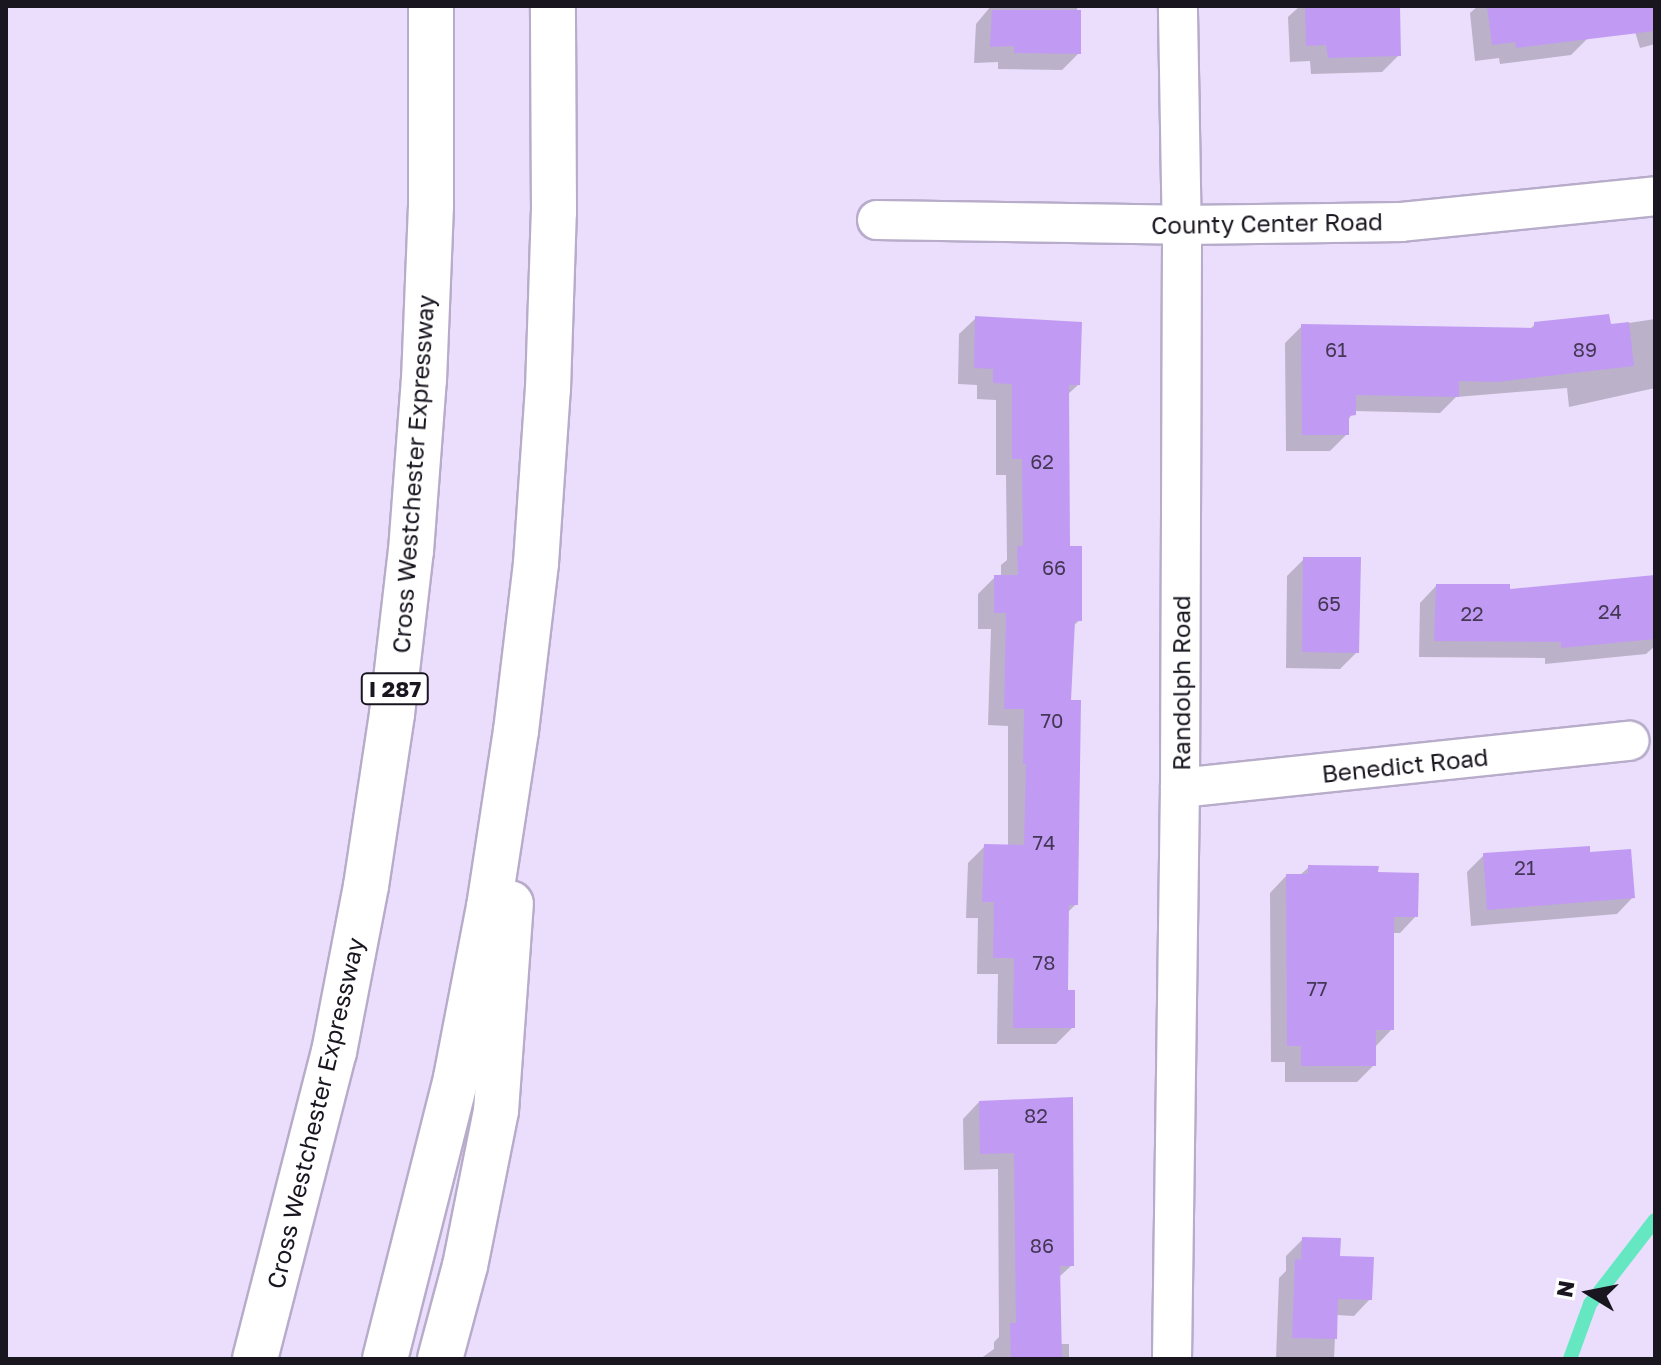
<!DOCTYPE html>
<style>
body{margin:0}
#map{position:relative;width:1661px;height:1365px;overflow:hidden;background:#eadefc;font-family:"Golos Text",sans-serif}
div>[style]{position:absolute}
.shadow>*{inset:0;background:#0003}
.stream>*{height:14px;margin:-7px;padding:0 7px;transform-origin:7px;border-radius:7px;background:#65e8c2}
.building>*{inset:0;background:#c19bf3}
.roads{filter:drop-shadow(2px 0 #b7acc9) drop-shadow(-2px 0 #b7acc9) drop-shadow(0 2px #b7acc9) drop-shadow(0 -2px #b7acc9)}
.minor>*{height:38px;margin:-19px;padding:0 19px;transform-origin:19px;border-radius:19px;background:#fff}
.motorway>*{height:44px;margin:-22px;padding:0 22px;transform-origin:22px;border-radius:22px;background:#fff}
span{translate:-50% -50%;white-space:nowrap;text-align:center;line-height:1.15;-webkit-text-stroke:7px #fff;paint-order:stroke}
.number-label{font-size:20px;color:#443755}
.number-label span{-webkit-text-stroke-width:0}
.shield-label span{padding:2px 6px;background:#fff;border:2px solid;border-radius:6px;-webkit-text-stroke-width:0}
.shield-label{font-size:22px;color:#1a1620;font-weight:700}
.street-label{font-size:24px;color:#1a1620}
.frame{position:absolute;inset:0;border:8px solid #1a1620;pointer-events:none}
.north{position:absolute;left:1549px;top:1253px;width:80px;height:80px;-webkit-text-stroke:6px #fff;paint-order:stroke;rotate:280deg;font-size:22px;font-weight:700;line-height:32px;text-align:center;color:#1a1620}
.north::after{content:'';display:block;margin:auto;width:28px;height:36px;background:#1a1620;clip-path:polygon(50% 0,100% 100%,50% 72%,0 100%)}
</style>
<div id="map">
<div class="shadow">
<div style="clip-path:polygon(991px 6px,1077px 6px,1079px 53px,1062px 70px,998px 69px,998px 62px,974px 63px,976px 24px)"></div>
<div style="clip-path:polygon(1300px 6px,1398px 6px,1399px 55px,1382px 72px,1311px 74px,1310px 61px,1290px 62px,1288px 17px)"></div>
<div style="clip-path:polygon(1478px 6px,1584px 6px,1588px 38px,1571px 55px,1500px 64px,1499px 58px,1475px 61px,1470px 13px)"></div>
<div style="clip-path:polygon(1627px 6px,1655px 6px,1655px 44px,1640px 48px)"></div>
<div style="clip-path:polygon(976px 318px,1078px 385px,1067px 395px,1068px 548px,1080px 620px,1073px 626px,1069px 702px,1076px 904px,1067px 913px,1066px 992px,1073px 1027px,1056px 1044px,997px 1044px,998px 974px,977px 974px,978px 918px,966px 918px,968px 863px,985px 846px,1008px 847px,1008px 726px,988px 725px,991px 629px,978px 629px,978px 594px,995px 577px,1001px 577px,1001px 565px,1007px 560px,1006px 475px,996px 475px,996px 400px,977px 399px,977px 385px,958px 384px,959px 334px)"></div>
<div style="clip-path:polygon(1655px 319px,1655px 388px,1569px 407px,1567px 388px,1456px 397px,1440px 413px,1354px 411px,1347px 422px,1347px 434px,1330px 451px,1286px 451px,1285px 343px,1302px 326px,1529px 330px,1535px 324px,1609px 326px)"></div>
<div style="clip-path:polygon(1304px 559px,1357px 652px,1340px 669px,1286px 668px,1287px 576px)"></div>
<div style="clip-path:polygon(1655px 577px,1655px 646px,1646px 654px,1545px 664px,1545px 658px,1419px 657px,1420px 603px,1436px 586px,1508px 591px)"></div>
<div style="clip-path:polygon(1588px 854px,1633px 897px,1617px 914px,1471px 926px,1467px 872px,1484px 855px)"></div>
<div style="clip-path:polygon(1309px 867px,1376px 874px,1416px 916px,1400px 933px,1392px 933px,1392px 1029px,1376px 1046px,1374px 1065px,1357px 1082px,1285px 1082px,1285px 1062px,1271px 1062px,1270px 893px,1286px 876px,1299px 876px)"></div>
<div style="clip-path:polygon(1071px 1099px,1072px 1265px,1058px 1278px,1060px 1344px,1069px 1344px,1069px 1359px,980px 1359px,994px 1349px,994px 1342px,999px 1337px,998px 1169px,964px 1170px,963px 1119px,979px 1102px)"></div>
<div style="clip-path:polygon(1303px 1239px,1338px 1258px,1370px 1299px,1354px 1316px,1336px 1315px,1334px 1359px,1276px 1359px,1279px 1278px,1286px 1271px,1286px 1256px)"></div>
</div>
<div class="stream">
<div style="left:1570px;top:1359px;width:59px;rotate:-70deg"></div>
<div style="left:1590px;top:1304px;width:106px;rotate:-52.3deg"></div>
</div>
<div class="building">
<div style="clip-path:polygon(1305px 6px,1400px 6px,1401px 56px,1328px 58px,1326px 45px,1306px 46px)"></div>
<div style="clip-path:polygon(1487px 6px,1655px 6px,1655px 31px,1516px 48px,1515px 42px,1492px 45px)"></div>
<div style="clip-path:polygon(992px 10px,1081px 10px,1081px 54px,1014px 53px,1014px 46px,990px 47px)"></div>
<div style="clip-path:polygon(1609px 314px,1611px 324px,1629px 322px,1634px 366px,1497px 382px,1459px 381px,1459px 397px,1356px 395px,1356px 415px,1349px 416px,1349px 435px,1302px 435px,1301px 324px,1534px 328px,1534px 322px)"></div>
<div style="clip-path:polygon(975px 316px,1082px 322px,1080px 385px,1069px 385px,1070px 546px,1082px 546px,1082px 621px,1075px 621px,1071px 700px,1081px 700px,1078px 905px,1069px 905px,1068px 990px,1075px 990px,1075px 1028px,1013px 1028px,1014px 958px,993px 958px,994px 902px,982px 902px,984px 844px,1024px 845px,1026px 764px,1023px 764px,1024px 709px,1004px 709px,1006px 613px,994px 613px,994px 575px,1018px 575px,1017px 546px,1023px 546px,1022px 459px,1012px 459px,1012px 384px,993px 383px,993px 369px,974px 368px)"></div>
<div style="clip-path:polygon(1303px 557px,1361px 557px,1359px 653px,1302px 652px)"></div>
<div style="clip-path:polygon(1655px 575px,1655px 639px,1561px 648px,1561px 642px,1434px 641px,1436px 584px,1510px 584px,1510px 589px)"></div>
<div style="clip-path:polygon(1590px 846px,1590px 852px,1631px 849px,1635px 898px,1487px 910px,1483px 853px)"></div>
<div style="clip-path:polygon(1308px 865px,1379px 866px,1378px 872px,1419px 873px,1418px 917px,1394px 917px,1394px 1030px,1376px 1030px,1376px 1066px,1301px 1066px,1301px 1046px,1287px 1046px,1286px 874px,1308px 874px)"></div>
<div style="clip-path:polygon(1073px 1097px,1074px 1266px,1060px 1266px,1062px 1359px,1011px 1359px,1010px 1323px,1016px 1323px,1014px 1153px,980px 1154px,979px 1101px)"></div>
<div style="clip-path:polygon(1302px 1237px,1341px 1238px,1340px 1256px,1374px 1257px,1372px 1300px,1338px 1299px,1337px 1339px,1292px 1338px,1295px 1259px,1301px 1260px)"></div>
</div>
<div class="roads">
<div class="minor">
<div style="left:877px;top:220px;width:305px;rotate:0.9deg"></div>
<div style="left:1182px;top:225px;width:219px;rotate:-0.8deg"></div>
<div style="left:1401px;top:222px;width:255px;rotate:-5.8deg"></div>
<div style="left:1180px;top:788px;width:452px;rotate:-6deg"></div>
<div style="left:1172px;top:1359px;width:571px;rotate:-89.2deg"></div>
<div style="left:1180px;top:788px;width:546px;rotate:-89.79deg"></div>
<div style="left:1182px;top:242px;width:236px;rotate:-91deg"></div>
</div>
<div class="motorway">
<div style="left:255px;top:1359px;width:317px;rotate:-75.6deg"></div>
<div style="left:334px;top:1052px;width:169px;rotate:-79.1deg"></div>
<div style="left:366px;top:886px;width:174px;rotate:-81.4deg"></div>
<div style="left:392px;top:714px;width:164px;rotate:-83.4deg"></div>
<div style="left:411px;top:551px;width:171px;rotate:-85.7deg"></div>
<div style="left:424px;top:380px;width:176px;rotate:-87.7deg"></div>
<div style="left:431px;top:204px;width:198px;rotate:-90deg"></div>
<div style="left:385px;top:1359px;width:290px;rotate:-75.8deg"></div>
<div style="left:456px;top:1078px;width:174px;rotate:-79.1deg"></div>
<div style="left:489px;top:907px;width:178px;rotate:-81.3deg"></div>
<div style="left:516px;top:731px;width:169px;rotate:-83.2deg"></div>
<div style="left:536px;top:563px;width:174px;rotate:-86.1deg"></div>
<div style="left:548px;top:389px;width:177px;rotate:-88.1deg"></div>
<div style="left:554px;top:212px;width:206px;rotate:-90.3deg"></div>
<div style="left:440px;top:1359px;width:96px;rotate:-75deg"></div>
<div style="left:465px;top:1266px;width:158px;rotate:-78.7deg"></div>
<div style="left:496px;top:1111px;width:208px;rotate:-85.9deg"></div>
</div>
</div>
<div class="number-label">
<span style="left:1336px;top:349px">61</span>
<span style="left:1585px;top:349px">89</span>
<span style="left:1042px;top:461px">62</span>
<span style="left:1054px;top:567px">66</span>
<span style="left:1329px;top:603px">65</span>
<span style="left:1610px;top:611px">24</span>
<span style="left:1472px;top:613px">22</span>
<span style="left:1052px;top:720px">70</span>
<span style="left:1044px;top:842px">74</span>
<span style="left:1525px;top:867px">21</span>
<span style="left:1044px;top:962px">78</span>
<span style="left:1317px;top:988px">77</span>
<span style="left:1036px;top:1115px">82</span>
<span style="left:1042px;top:1245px">86</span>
</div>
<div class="shield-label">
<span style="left:395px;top:689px">I 287</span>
</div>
<div class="street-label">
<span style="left:1267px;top:223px;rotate:-1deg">County Center Road</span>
<span style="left:413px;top:474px;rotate:-86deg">Cross Westchester Expressway</span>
<span style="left:1181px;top:683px;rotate:-90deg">Randolph Road</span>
<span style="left:1405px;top:765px;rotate:-6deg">Benedict Road</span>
<span style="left:315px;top:1113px;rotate:-77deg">Cross Westchester Expressway</span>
</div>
<div class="frame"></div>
<div class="north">N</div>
</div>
